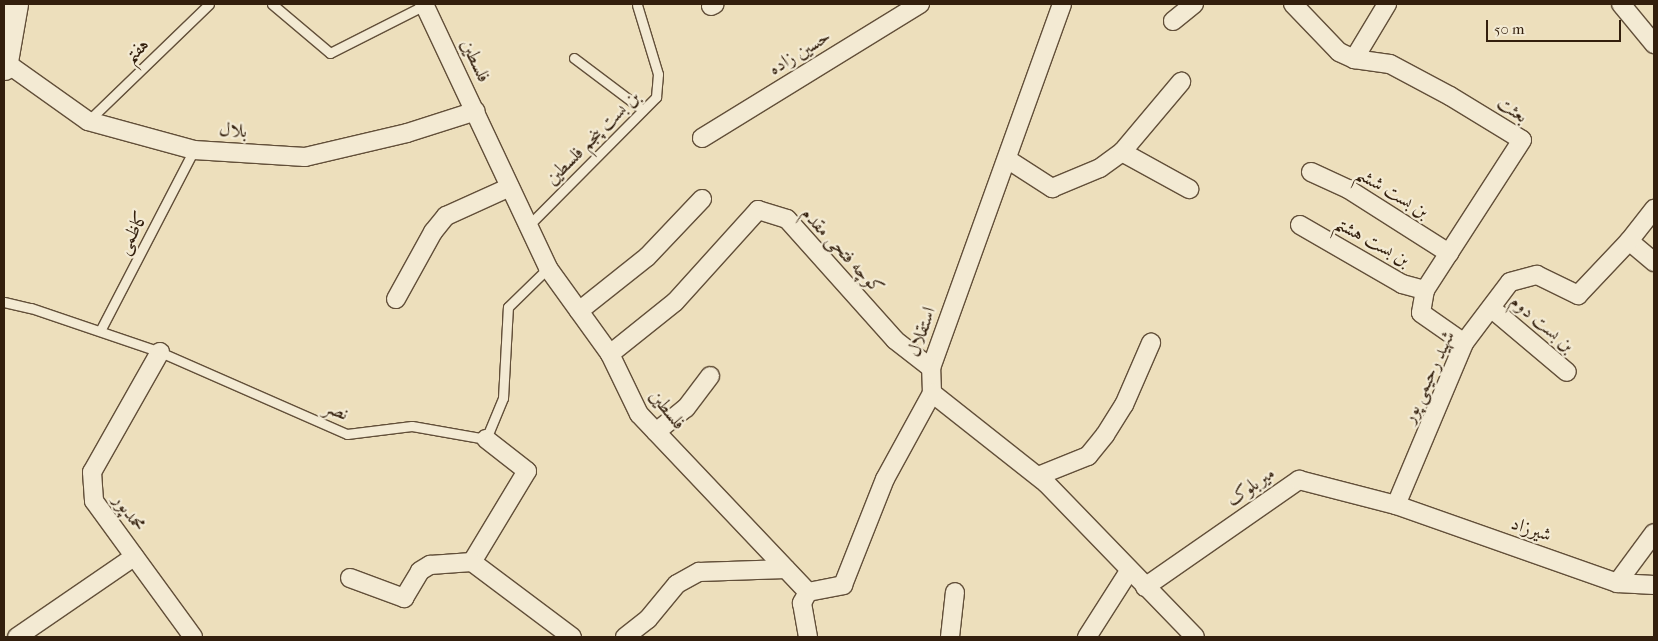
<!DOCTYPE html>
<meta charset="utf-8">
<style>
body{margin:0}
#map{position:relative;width:1658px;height:641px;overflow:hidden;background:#eddfbc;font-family:"IM FELL French Canon",Amiri,serif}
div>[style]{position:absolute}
.roads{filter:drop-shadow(1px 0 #624f39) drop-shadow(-1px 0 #624f39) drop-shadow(0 1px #624f39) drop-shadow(0 -1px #624f39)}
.lane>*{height:9px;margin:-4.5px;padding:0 4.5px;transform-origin:4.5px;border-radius:4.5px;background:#f3ead3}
.street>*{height:18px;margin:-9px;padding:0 9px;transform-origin:9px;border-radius:9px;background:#f3ead3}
.secondary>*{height:25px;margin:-12.5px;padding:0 12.5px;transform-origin:12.5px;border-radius:12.5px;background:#f3ead3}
span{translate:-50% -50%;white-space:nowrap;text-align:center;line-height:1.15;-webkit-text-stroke:4.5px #f3ead3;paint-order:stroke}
.street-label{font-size:19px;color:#331f0d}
.frame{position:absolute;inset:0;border:5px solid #331f0d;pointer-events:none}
.scale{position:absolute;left:1486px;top:20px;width:135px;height:22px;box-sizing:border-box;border:2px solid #331f0d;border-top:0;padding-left:6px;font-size:15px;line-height:18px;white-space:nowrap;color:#331f0d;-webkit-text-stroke:4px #f3ead3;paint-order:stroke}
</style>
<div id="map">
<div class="roads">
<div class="lane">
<div style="left:272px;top:4px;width:76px;rotate:40.2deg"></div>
<div style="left:330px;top:53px;width:109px;rotate:-26.8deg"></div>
<div style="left:574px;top:58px;width:86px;rotate:37deg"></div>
<div style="left:88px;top:121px;width:168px;rotate:-44deg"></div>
<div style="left:528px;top:226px;width:182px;rotate:-45.2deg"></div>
<div style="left:656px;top:97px;width:23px;rotate:-85deg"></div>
<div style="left:658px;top:74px;width:72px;rotate:-106.9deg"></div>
<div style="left:4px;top:302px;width:28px;rotate:13deg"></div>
<div style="left:31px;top:308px;width:136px;rotate:18.8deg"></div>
<div style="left:160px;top:352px;width:204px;rotate:23.7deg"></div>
<div style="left:347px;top:434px;width:65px;rotate:-7deg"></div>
<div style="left:412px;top:426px;width:75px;rotate:10deg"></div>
<div style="left:486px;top:439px;width:44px;rotate:-67.5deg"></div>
<div style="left:503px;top:398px;width:91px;rotate:-86.9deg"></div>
<div style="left:508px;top:307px;width:56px;rotate:-44.3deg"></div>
<div style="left:100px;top:331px;width:204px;rotate:-62.6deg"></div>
</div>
<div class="street">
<div style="left:424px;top:4px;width:292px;rotate:64.8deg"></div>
<div style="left:548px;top:268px;width:106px;rotate:54.2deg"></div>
<div style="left:610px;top:354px;width:67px;rotate:64.2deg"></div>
<div style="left:639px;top:414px;width:245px;rotate:46.5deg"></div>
<div style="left:808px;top:592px;width:36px;rotate:-11deg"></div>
<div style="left:843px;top:585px;width:114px;rotate:-68.4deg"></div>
<div style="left:885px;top:479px;width:98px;rotate:-61.3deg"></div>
<div style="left:932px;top:393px;width:25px;rotate:-92deg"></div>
<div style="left:931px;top:368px;width:387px;rotate:-70.2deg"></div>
<div style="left:1293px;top:4px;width:66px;rotate:46.2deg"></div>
<div style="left:1339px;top:52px;width:17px;rotate:25deg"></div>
<div style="left:1354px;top:59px;width:36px;rotate:8deg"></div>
<div style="left:1390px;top:64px;width:68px;rotate:28.1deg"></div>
<div style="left:1450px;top:96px;width:84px;rotate:31.4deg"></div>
<div style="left:1522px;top:140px;width:179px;rotate:122.9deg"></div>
<div style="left:1425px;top:290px;width:23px;rotate:100deg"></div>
<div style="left:1421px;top:313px;width:52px;rotate:34.9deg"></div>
<div style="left:1621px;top:4px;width:52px;rotate:50.5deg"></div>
<div style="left:711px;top:6px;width:4px;rotate:-27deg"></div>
<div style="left:1173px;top:21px;width:27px;rotate:-39deg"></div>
<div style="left:1354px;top:59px;width:64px;rotate:-59deg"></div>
<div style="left:5px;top:62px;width:102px;rotate:35.4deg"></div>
<div style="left:88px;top:121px;width:110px;rotate:15.3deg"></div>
<div style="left:194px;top:150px;width:111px;rotate:3.6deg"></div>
<div style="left:305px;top:157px;width:105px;rotate:-13.2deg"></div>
<div style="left:407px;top:133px;width:72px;rotate:-17.7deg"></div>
<div style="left:702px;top:138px;width:256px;rotate:-31.6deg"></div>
<div style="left:1122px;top:152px;width:92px;rotate:-49.9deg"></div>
<div style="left:1007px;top:159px;width:54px;rotate:32.8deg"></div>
<div style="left:1052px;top:188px;width:52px;rotate:-22.6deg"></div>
<div style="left:1100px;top:168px;width:27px;rotate:-36deg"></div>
<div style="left:1122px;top:152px;width:77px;rotate:28.9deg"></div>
<div style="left:1311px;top:172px;width:41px;rotate:24.7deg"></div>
<div style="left:1348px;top:189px;width:120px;rotate:32.4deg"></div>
<div style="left:1300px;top:225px;width:118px;rotate:30deg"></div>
<div style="left:1402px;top:284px;width:24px;rotate:15deg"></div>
<div style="left:1629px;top:241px;width:33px;rotate:40deg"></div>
<div style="left:396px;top:299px;width:77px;rotate:-61.1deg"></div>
<div style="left:433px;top:232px;width:21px;rotate:-51deg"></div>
<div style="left:446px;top:216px;width:70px;rotate:-24.4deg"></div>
<div style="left:1491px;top:308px;width:99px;rotate:40.1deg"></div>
<div style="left:579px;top:311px;width:87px;rotate:-38.5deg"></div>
<div style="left:647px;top:257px;width:80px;rotate:-46.5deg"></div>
<div style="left:160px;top:352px;width:138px;rotate:119.5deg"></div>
<div style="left:92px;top:472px;width:29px;rotate:86deg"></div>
<div style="left:94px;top:501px;width:168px;rotate:53.9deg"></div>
<div style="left:610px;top:354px;width:83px;rotate:-38.7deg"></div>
<div style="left:675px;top:302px;width:124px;rotate:-47.9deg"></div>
<div style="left:758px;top:210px;width:30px;rotate:17deg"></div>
<div style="left:787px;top:219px;width:162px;rotate:48.2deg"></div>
<div style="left:895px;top:340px;width:46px;rotate:37.9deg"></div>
<div style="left:932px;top:393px;width:145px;rotate:38.3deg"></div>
<div style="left:1046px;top:483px;width:214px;rotate:45.9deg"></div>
<div style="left:656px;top:432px;width:38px;rotate:-39deg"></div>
<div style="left:686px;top:408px;width:40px;rotate:-53deg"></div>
<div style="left:1038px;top:476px;width:54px;rotate:-21.8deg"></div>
<div style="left:1088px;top:456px;width:27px;rotate:-51deg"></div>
<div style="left:1105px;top:435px;width:36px;rotate:-58deg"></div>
<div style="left:1124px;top:405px;width:68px;rotate:-66.5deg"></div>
<div style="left:1396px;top:505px;width:176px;rotate:-67.2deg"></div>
<div style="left:1464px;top:343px;width:76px;rotate:-53deg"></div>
<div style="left:1510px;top:282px;width:28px;rotate:-15deg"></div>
<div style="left:1537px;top:275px;width:46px;rotate:26deg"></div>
<div style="left:1578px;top:295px;width:74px;rotate:-46.6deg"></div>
<div style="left:1629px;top:241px;width:41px;rotate:-52deg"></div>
<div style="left:472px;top:562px;width:106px;rotate:-58.9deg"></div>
<div style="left:527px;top:471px;width:52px;rotate:-142deg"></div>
<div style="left:350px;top:578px;width:58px;rotate:20.3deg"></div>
<div style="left:404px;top:598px;width:31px;rotate:-59deg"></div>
<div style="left:420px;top:571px;width:12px;rotate:-31deg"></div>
<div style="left:430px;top:565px;width:42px;rotate:-4.1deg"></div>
<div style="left:472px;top:562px;width:125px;rotate:36.9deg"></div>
<div style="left:1617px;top:583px;width:62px;rotate:-53.5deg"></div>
<div style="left:1145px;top:587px;width:188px;rotate:-34.8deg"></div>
<div style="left:1299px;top:480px;width:100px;rotate:14.5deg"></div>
<div style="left:1396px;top:505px;width:234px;rotate:19.4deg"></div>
<div style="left:1617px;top:583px;width:37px;rotate:3deg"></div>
<div style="left:808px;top:592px;width:13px;rotate:119deg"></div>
<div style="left:802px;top:603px;width:35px;rotate:80deg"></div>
<div style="left:17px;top:637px;width:142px;rotate:-34.4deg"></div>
<div style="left:625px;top:637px;width:29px;rotate:-38deg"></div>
<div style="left:648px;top:619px;width:45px;rotate:-50.4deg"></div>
<div style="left:677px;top:584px;width:25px;rotate:-29deg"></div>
<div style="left:699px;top:572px;width:87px;rotate:-2deg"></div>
<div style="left:950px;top:637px;width:45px;rotate:-83.7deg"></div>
<div style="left:1087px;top:637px;width:78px;rotate:-57.5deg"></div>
</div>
<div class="secondary">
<div style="left:4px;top:67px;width:64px;rotate:-80.1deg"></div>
</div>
</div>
<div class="street-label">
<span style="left:137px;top:51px;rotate:-44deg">هفتم</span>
<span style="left:800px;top:53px;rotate:-32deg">حسین زاده</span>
<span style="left:475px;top:61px;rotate:65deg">فلسطین</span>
<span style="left:1512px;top:110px;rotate:34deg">بعثت</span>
<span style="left:233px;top:131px;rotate:4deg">بلال</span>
<span style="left:593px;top:138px;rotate:-45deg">بن بست پنجم فلسطین</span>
<span style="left:1392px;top:193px;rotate:31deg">بن بست ششم</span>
<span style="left:133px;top:233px;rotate:-62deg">کاظمی</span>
<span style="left:1372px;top:242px;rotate:29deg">بن بست هشتم</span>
<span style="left:842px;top:251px;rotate:47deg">کوچه فتحی مقدم</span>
<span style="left:1542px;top:324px;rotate:40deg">بن بست دوم</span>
<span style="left:922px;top:332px;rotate:-71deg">استقلال</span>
<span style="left:1429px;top:377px;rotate:-65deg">شهید رحیمی پور</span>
<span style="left:667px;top:410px;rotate:51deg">فلسطین</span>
<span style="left:336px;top:411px;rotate:21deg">نصر</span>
<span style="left:1251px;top:487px;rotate:-35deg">میربلوک</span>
<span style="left:129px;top:513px;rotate:54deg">محمدپور</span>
<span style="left:1531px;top:530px;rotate:19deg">شیرزاد</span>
</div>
<div class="frame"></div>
<div class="scale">50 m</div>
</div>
